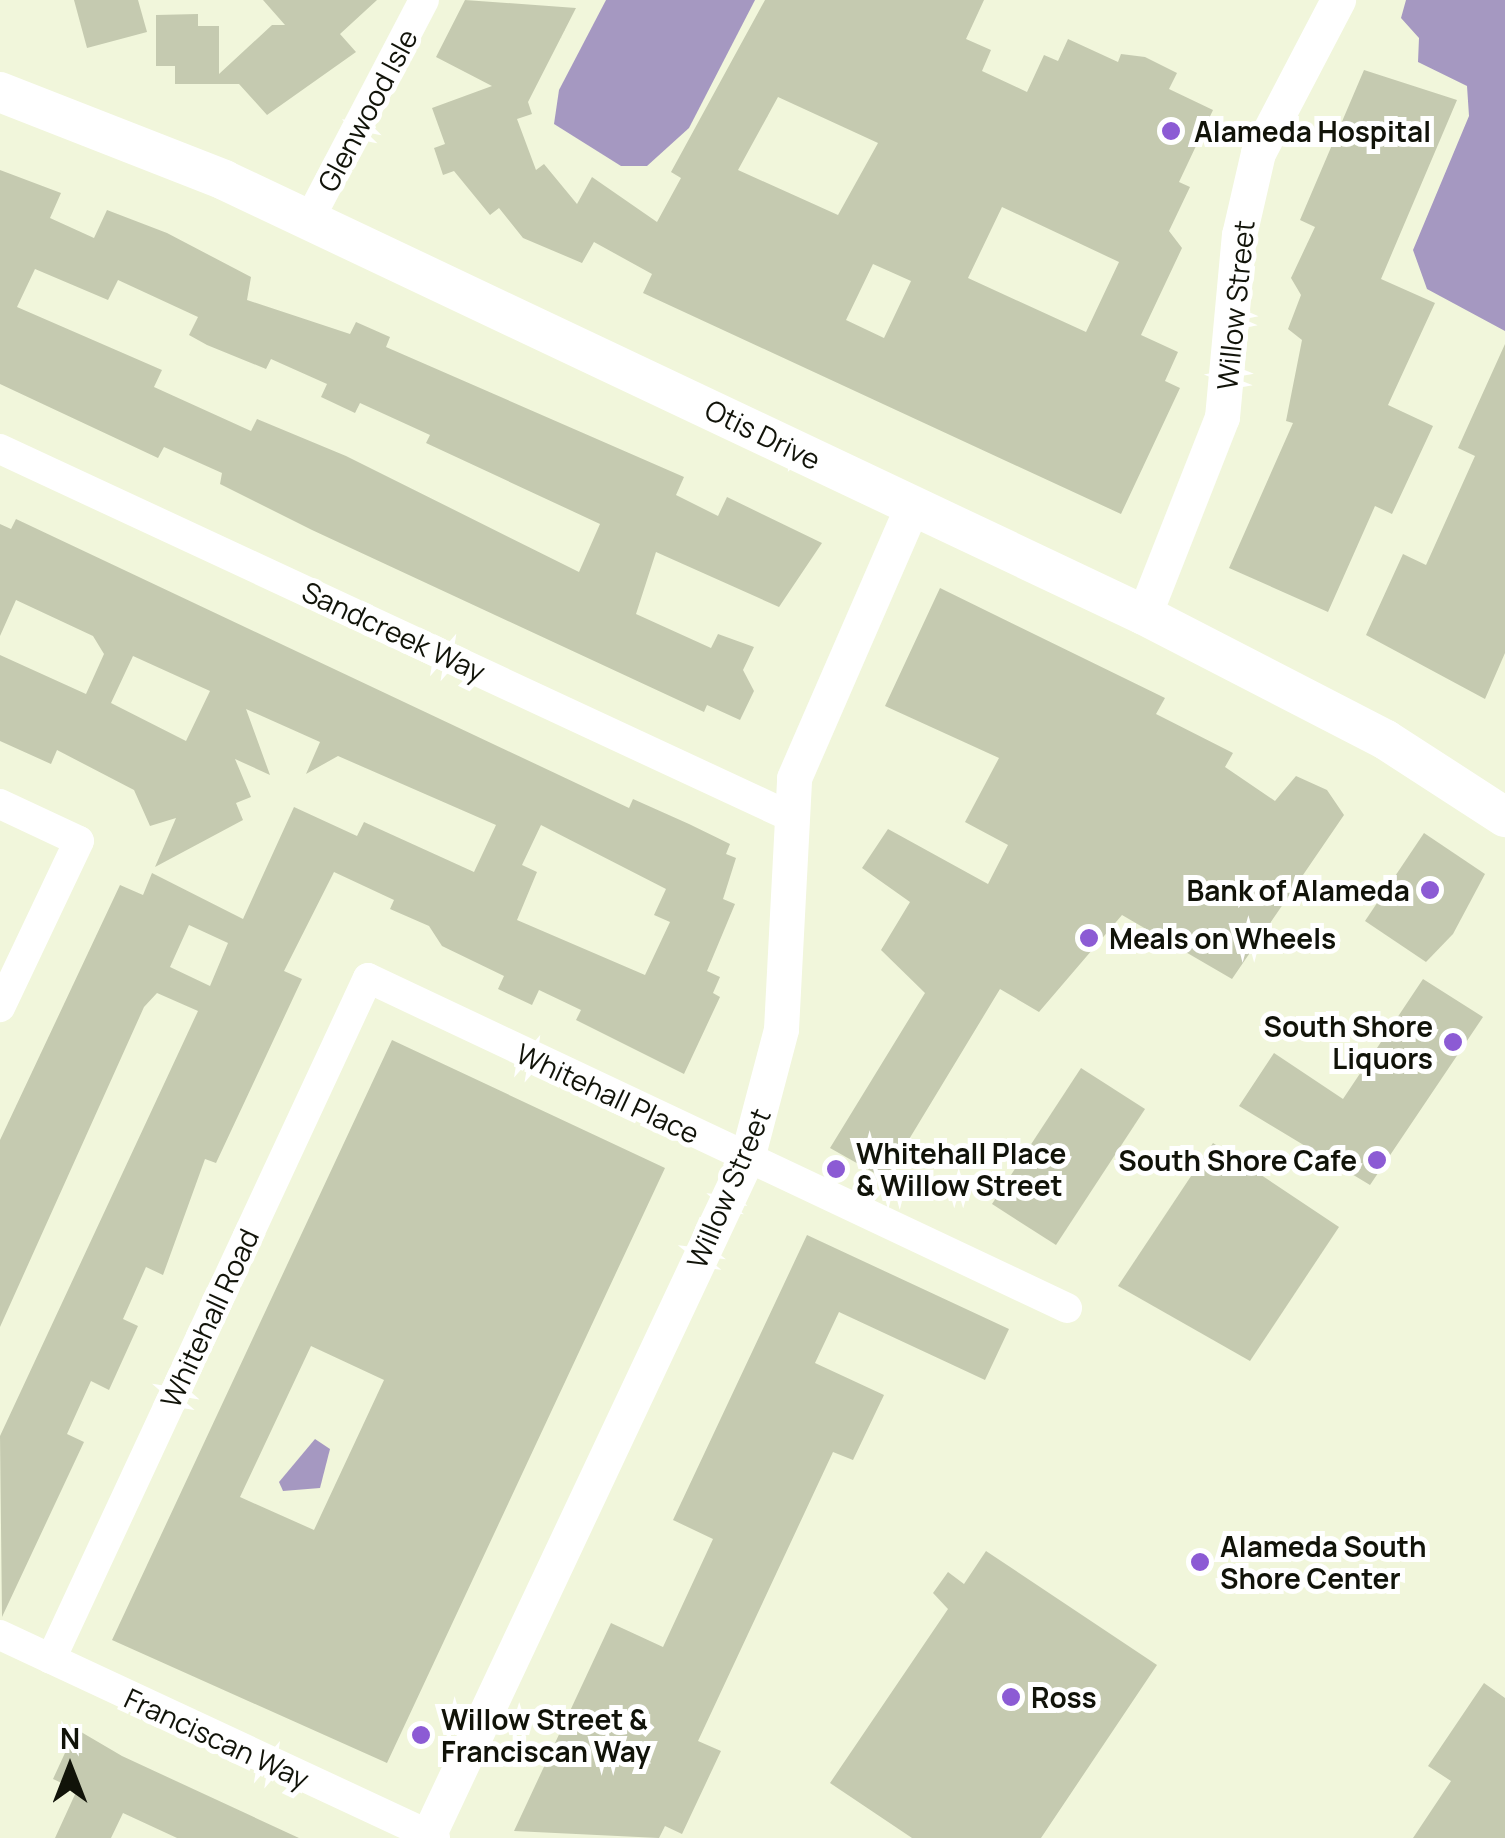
<!DOCTYPE html>
<style>
body{margin:0}
#map{position:relative;width:1505px;height:1838px;overflow:hidden;background:#f1f6db;font-family:Manrope,sans-serif}
div>[style]{position:absolute}
.water>*{inset:0;background:#a598c1}
.building>*{inset:0;background:#c5cab0}
.minor>*{height:30px;margin:-15px;padding:0 15px;transform-origin:15px;border-radius:15px;background:#fff}
.tertiary>*{height:35px;margin:-17.5px;padding:0 17.5px;transform-origin:17.5px;border-radius:17.5px;background:#fff}
.secondary>*{height:40px;margin:-20px;padding:0 20px;transform-origin:20px;border-radius:20px;background:#fff}
.dots>*{width:28px;height:28px;translate:-50% -50%;box-sizing:border-box;border:5px solid #fff;border-radius:50%}
span{translate:-50% -50%;white-space:nowrap;text-align:center;line-height:1.15;-webkit-text-stroke:10px #fff;paint-order:stroke}
.street-label{font-size:28px;color:#111309}
.poi-label{font-size:28px;color:#111309;font-weight:700}
.left{translate:0 -50%;text-align:left}
.right{translate:-100% -50%;text-align:right}
.north{position:absolute;left:20px;top:1718px;width:100px;height:100px;-webkit-text-stroke:8px #fff;paint-order:stroke;rotate:0deg;font-size:28px;font-weight:700;line-height:40px;text-align:center;color:#111309}
.north::after{content:'';display:block;margin:auto;width:35px;height:45px;background:#111309;clip-path:polygon(50% 0,100% 100%,50% 72%,0 100%)}
</style>
<div id="map">
<div class="water">
<div style="clip-path:polygon(606px 0,755px 0,689px 128px,647px 166px,621px 166px,554px 124px,559px 90px)"></div>
<div style="clip-path:polygon(1406px 0,1505px 0,1505px 331px,1427px 289px,1413px 250px,1469px 116px,1467px 86px,1418px 62px,1419px 38px,1401px 18px)"></div>
<div style="clip-path:polygon(315px 1439px,330px 1449px,320px 1488px,283px 1491px,279px 1482px)"></div>
</div>
<div class="building">
<div style="clip-path:polygon(74px 0,138px 0,147px 32px,87px 48px)"></div>
<div style="clip-path:polygon(263px 0,377px 0,340px 34px,356px 52px,267px 115px,239px 84px,175px 84px,175px 66px,156px 66px,156px 15px,198px 14px,198px 26px,219px 26px,219px 74px,272px 25px,285px 25px)"></div>
<div style="clip-path:polygon(evenodd,465px 0,576px 8px,528px 102px,532px 114px,517px 119px,536px 170px,544px 164px,577px 204px,592px 177px,657px 222px,681px 178px,671px 172px,765px 0,984px 0,966px 39px,991px 50px,982px 71px,1027px 92px,1044px 55px,1058px 61px,1068px 39px,1118px 62px,1121px 54px,1145px 57px,1177px 73px,1169px 89px,1213px 110px,1179px 182px,1190px 187px,1169px 231px,1182px 248px,1141px 335px,1178px 352px,1165px 381px,1180px 388px,1121px 514px,643px 293px,652px 274px,594px 242px,582px 263px,523px 238px,499px 208px,490px 215px,454px 171px,443px 175px,434px 148px,445px 144px,432px 108px,492px 86px,436px 57px,465px 0,778px 97px,878px 143px,838px 215px,738px 170px,778px 97px,465px 0,1002px 207px,1119px 262px,1086px 332px,968px 278px,1002px 207px,465px 0,873px 264px,911px 281px,884px 338px,846px 320px,873px 264px)"></div>
<div style="clip-path:polygon(1364px 70px,1457px 100px,1381px 279px,1435px 303px,1388px 405px,1433px 426px,1392px 514px,1375px 506px,1328px 612px,1229px 568px,1293px 423px,1286px 421px,1302px 340px,1288px 329px,1301px 295px,1291px 278px,1315px 227px,1300px 220px)"></div>
<div style="clip-path:polygon(evenodd,0 170px,61px 193px,50px 218px,94px 238px,107px 210px,167px 233px,251px 277px,247px 300px,350px 334px,356px 322px,390px 337px,386px 347px,684px 477px,676px 495px,718px 516px,727px 497px,822px 543px,779px 607px,656px 552px,636px 614px,711px 648px,718px 634px,754px 647px,743px 670px,754px 691px,740px 720px,707px 705px,704px 712px,312px 530px,220px 484px,222px 473px,164px 447px,158px 458px,0 384px,0 170px,35px 269px,108px 300px,118px 280px,198px 317px,189px 335px,207px 345px,266px 369px,271px 359px,327px 384px,321px 397px,355px 413px,360px 403px,430px 435px,426px 443px,600px 524px,579px 572px,346px 456px,257px 419px,251px 431px,154px 387px,162px 370px,17px 307px,35px 269px)"></div>
<div style="clip-path:polygon(1505px 344px,1505px 653px,1485px 699px,1366px 635px,1403px 554px,1426px 565px,1475px 456px,1458px 448px)"></div>
<div style="clip-path:polygon(evenodd,16px 519px,629px 808px,633px 799px,689px 824px,730px 844px,726px 854px,736px 858px,723px 899px,735px 904px,707px 971px,720px 977px,713px 993px,720px 997px,684px 1074px,576px 1020px,581px 1010px,539px 990px,532px 1005px,498px 989px,504px 976px,442px 946px,429px 926px,390px 909px,394px 900px,334px 872px,284px 971px,302px 979px,216px 1163px,205px 1159px,163px 1275px,146px 1267px,123px 1319px,138px 1326px,109px 1390px,91px 1381px,67px 1434px,84px 1442px,2px 1617px,0 1436px,198px 1011px,157px 993px,144px 1007px,0 1327px,0 1140px,120px 885px,143px 895px,152px 873px,243px 919px,294px 807px,357px 836px,364px 822px,474px 872px,496px 825px,338px 756px,306px 774px,320px 742px,246px 709px,270px 775px,235px 759px,251px 797px,236px 803px,243px 820px,155px 867px,176px 818px,150px 826px,134px 790px,57px 750px,51px 764px,0 741px,0 655px,86px 694px,104px 654px,93px 636px,16px 600px,0 636px,0 524px,11px 529px,16px 519px,133px 656px,210px 691px,186px 741px,111px 703px,133px 656px,16px 519px,541px 825px,666px 889px,654px 915px,670px 922px,645px 975px,517px 920px,537px 872px,522px 865px,541px 825px,16px 519px,189px 925px,228px 943px,210px 986px,170px 967px,189px 925px)"></div>
<div style="clip-path:polygon(940px 588px,1165px 698px,1156px 714px,1233px 753px,1225px 767px,1275px 801px,1296px 776px,1327px 790px,1344px 815px,1232px 979px,1122px 915px,1039px 1012px,1000px 989px,885px 1179px,830px 1148px,925px 993px,881px 950px,910px 902px,862px 868px,888px 829px,988px 884px,1008px 845px,965px 822px,999px 758px,885px 706px)"></div>
<div style="clip-path:polygon(1424px 833px,1485px 874px,1453px 934px,1426px 962px,1365px 921px)"></div>
<div style="clip-path:polygon(1423px 979px,1483px 1017px,1370px 1185px,1239px 1106px,1274px 1053px,1343px 1099px)"></div>
<div style="clip-path:polygon(evenodd,392px 1040px,665px 1168px,387px 1763px,112px 1640px,392px 1040px,311px 1346px,384px 1380px,314px 1530px,240px 1497px,311px 1346px)"></div>
<div style="clip-path:polygon(1081px 1068px,1145px 1109px,1056px 1245px,992px 1204px)"></div>
<div style="clip-path:polygon(1213px 1143px,1339px 1227px,1250px 1361px,1118px 1286px)"></div>
<div style="clip-path:polygon(807px 1235px,1009px 1329px,985px 1380px,839px 1312px,815px 1363px,884px 1395px,853px 1460px,833px 1452px,698px 1741px,721px 1751px,682px 1834px,665px 1826px,659px 1838px,514px 1831px,611px 1623px,663px 1647px,713px 1539px,673px 1520px)"></div>
<div style="clip-path:polygon(986px 1551px,1157px 1665px,1041px 1838px,912px 1838px,830px 1783px,948px 1609px,933px 1593px,948px 1572px,964px 1584px)"></div>
<div style="clip-path:polygon(1484px 1683px,1505px 1698px,1505px 1838px,1413px 1838px,1451px 1781px,1428px 1766px)"></div>
<div style="clip-path:polygon(76px 1729px,122px 1756px,299px 1838px,177px 1838px,123px 1813px,111px 1838px,55px 1838px,77px 1790px,53px 1779px)"></div>
</div>
<div class="minor">
<div style="left:309px;top:220px;width:248px;rotate:-62.4deg"></div>
<div style="left:0;top:449px;width:868px;rotate:24.94deg"></div>
<div style="left:0;top:804px;width:87px;rotate:25.1deg"></div>
<div style="left:79px;top:841px;width:184px;rotate:115.4deg"></div>
<div style="left:0;top:1635px;width:480px;rotate:25deg"></div>
<div style="left:51px;top:1659px;width:751px;rotate:-65.04deg"></div>
<div style="left:368px;top:978px;width:773px;rotate:25.27deg"></div>
</div>
<div class="tertiary">
<div style="left:1144px;top:615px;width:213px;rotate:-68.5deg"></div>
<div style="left:1222px;top:417px;width:183px;rotate:-84.7deg"></div>
<div style="left:1239px;top:235px;width:84px;rotate:-77deg"></div>
<div style="left:1258px;top:153px;width:173px;rotate:-62.4deg"></div>
<div style="left:427px;top:1838px;width:752px;rotate:-64.8deg"></div>
<div style="left:747px;top:1158px;width:133px;rotate:-75.2deg"></div>
<div style="left:781px;top:1029px;width:251px;rotate:-87deg"></div>
<div style="left:794px;top:778px;width:296px;rotate:-66.5deg"></div>
</div>
<div class="secondary">
<div style="left:0;top:92px;width:241px;rotate:21.4deg"></div>
<div style="left:224px;top:180px;width:1018px;rotate:25.31deg"></div>
<div style="left:1144px;top:615px;width:272px;rotate:27.3deg"></div>
<div style="left:1386px;top:740px;width:142px;rotate:32.9deg"></div>
</div>
<div class="dots">
<div style="left:1171px;top:131px;background:#8c5bd4"></div>
<div style="left:1430px;top:890px;background:#8c5bd4"></div>
<div style="left:1089px;top:938px;background:#8c5bd4"></div>
<div style="left:1453px;top:1042px;background:#8c5bd4"></div>
<div style="left:1377px;top:1160px;background:#8c5bd4"></div>
<div style="left:836px;top:1169px;background:#8c5bd4"></div>
<div style="left:1200px;top:1562px;background:#8c5bd4"></div>
<div style="left:1011px;top:1697px;background:#8c5bd4"></div>
<div style="left:421px;top:1735px;background:#8c5bd4"></div>
</div>
<div class="street-label">
<span style="left:367px;top:110px;rotate:-62deg">Glenwood Isle</span>
<span style="left:1235px;top:305px;rotate:-84deg">Willow Street</span>
<span style="left:763px;top:434px;rotate:26deg">Otis Drive</span>
<span style="left:394px;top:631px;rotate:25deg">Sandcreek Way</span>
<span style="left:608px;top:1093px;rotate:25deg">Whitehall Place</span>
<span style="left:728px;top:1188px;rotate:-67deg">Willow Street</span>
<span style="left:209px;top:1318px;rotate:-65deg">Whitehall Road</span>
<span style="left:217px;top:1738px;rotate:25deg">Franciscan Way</span>
</div>
<div class="poi-label">
<span class="left" style="left:1194px;top:131px">Alameda Hospital</span>
<span class="right" style="left:1410px;top:890px">Bank of Alameda</span>
<span class="left" style="left:1109px;top:938px">Meals on Wheels</span>
<span class="right" style="left:1433px;top:1042px">South Shore<br>Liquors</span>
<span class="left" style="left:856px;top:1169px">Whitehall Place<br>&amp; Willow Street</span>
<span class="right" style="left:1357px;top:1160px">South Shore Cafe</span>
<span class="left" style="left:1220px;top:1562px">Alameda South<br>Shore Center</span>
<span class="left" style="left:1031px;top:1697px">Ross</span>
<span class="left" style="left:441px;top:1735px">Willow Street &amp;<br>Franciscan Way</span>
</div>
<div class="north">N</div>
</div>
